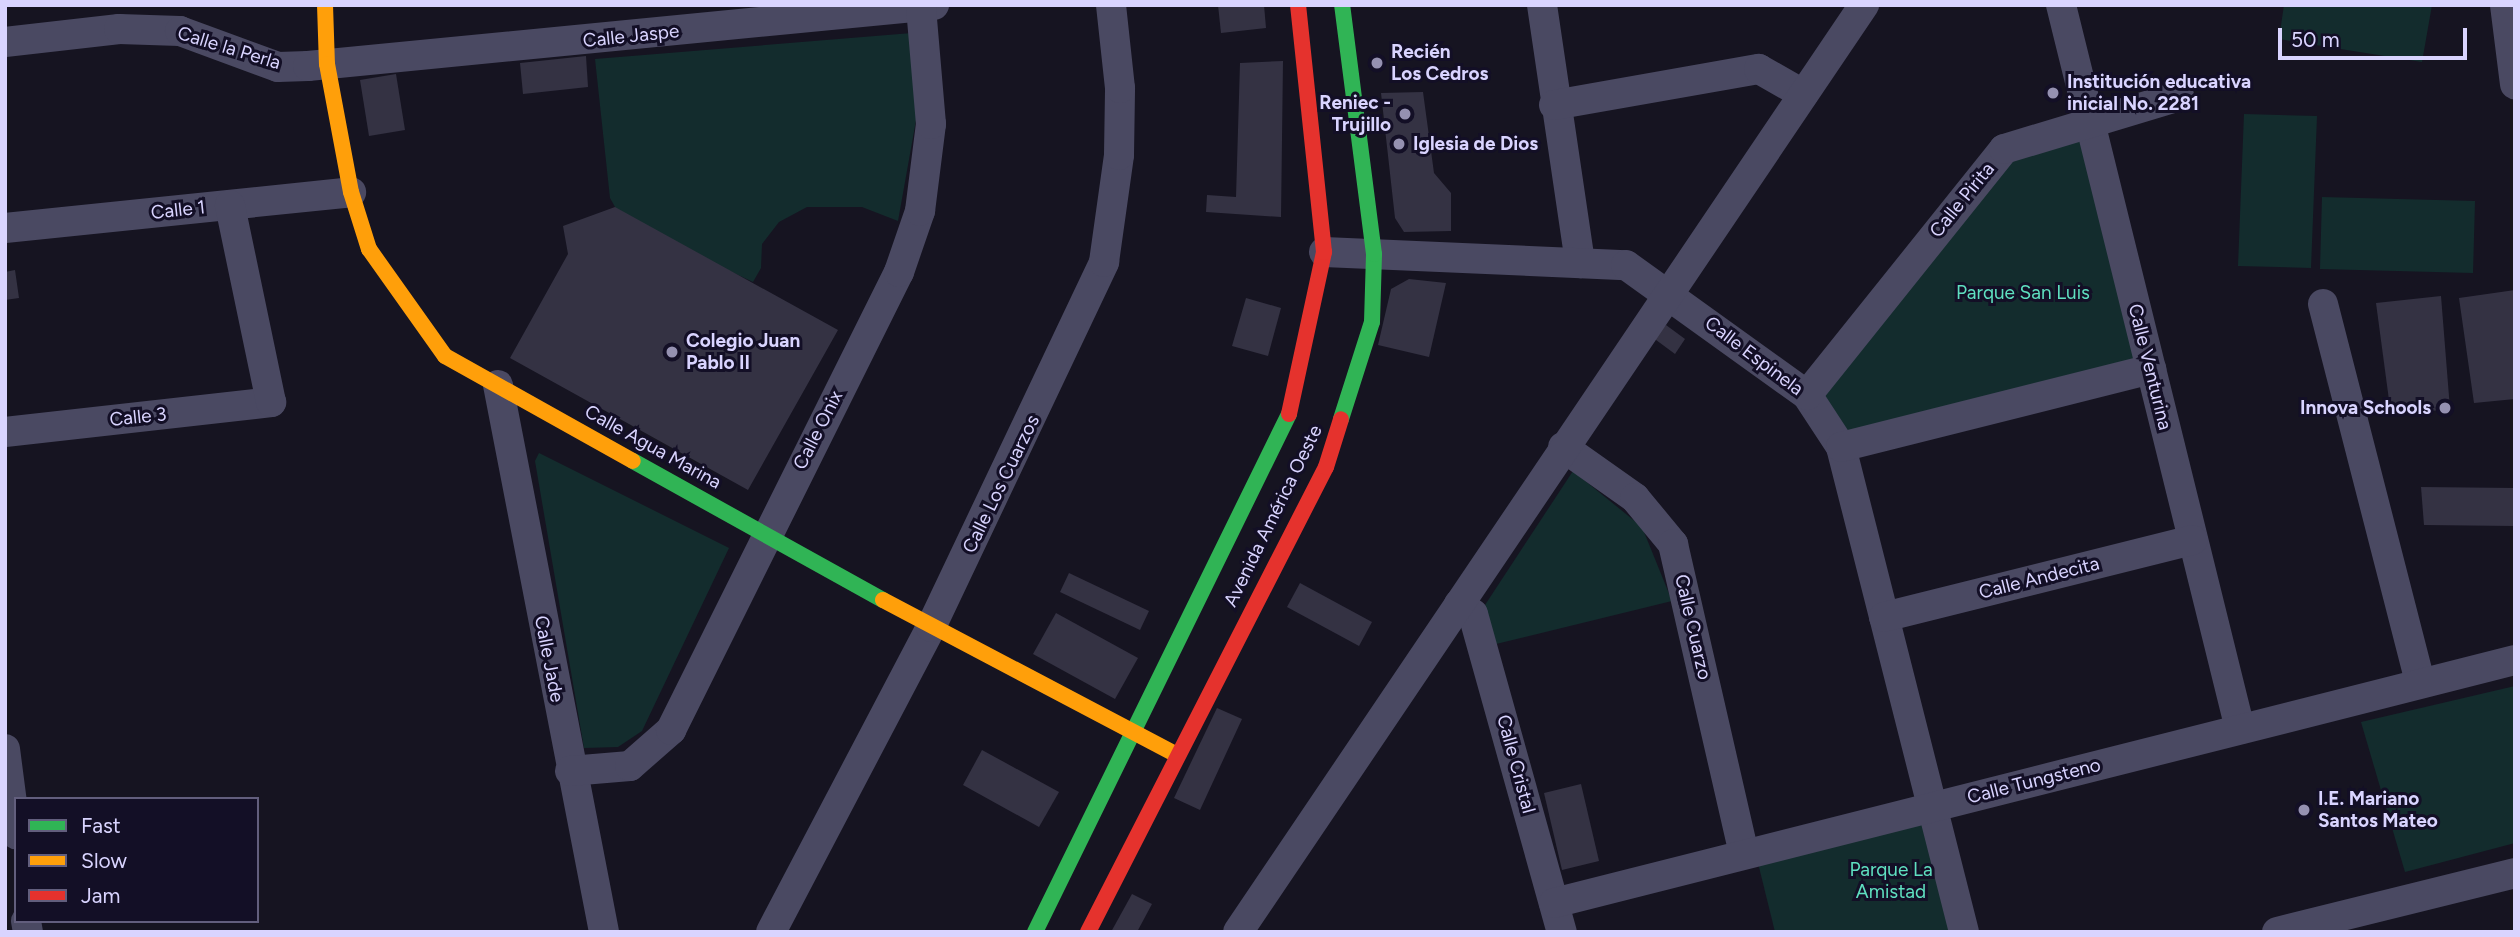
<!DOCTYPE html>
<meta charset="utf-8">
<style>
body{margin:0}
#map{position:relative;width:2520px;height:937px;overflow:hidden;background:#161421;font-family:Figtree,sans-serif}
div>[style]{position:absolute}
.green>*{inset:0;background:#132c2d}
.building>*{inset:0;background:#343243}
.street>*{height:30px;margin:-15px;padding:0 15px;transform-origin:15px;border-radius:15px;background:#4a4962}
.fast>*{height:16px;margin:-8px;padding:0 8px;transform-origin:8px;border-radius:8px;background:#30b455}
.slow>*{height:16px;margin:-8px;padding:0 8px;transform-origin:8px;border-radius:8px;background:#ff9f0a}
.jam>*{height:16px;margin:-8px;padding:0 8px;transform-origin:8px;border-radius:8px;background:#e5322d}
.dots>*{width:19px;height:19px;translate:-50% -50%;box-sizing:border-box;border:4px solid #130f26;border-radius:50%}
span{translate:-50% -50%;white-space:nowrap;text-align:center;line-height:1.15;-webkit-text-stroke:6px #130f26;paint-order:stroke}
.street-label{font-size:19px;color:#d9d4ff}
.poi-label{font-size:19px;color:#d9d4ff;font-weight:700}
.left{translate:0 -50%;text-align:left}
.right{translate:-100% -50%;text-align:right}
.park-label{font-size:19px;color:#5fe0c0}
.frame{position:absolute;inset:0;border:7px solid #d9d4ff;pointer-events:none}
.legend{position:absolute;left:14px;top:797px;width:245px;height:126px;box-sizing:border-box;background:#130f26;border:2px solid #625e7d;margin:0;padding:9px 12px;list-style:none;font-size:21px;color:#d9d4ff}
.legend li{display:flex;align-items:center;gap:14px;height:35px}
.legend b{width:35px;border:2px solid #625e7d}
.scale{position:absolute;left:2278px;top:28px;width:189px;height:32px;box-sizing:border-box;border:4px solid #d9d4ff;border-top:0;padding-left:9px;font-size:21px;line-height:24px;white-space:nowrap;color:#d9d4ff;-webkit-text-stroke:5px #130f26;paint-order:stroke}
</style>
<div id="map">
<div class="green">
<div style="clip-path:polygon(2284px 5px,2432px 5px,2422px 62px,2279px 39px)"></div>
<div style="clip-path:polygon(912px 33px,918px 109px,898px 221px,862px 207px,807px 207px,779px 222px,762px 244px,761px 268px,753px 282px,643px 230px,619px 214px,610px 198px,595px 59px)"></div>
<div style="clip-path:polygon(2244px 114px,2317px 116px,2311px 268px,2238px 266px)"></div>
<div style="clip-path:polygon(2089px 120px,2151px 369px,1841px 447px,1807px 395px,2004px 149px)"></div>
<div style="clip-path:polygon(2322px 197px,2475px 201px,2473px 273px,2320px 269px)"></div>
<div style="clip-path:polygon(539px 453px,729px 548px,642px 731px,618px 747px,584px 748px,535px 461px)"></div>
<div style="clip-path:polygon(1573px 471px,1642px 527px,1672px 601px,1496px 644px,1485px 605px)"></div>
<div style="clip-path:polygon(2515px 686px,2515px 843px,2405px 872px,2361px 722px)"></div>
<div style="clip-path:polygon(1929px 819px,1955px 932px,1775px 932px,1758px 863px)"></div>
</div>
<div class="building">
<div style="clip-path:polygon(1218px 5px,1264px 5px,1266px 28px,1221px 33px)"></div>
<div style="clip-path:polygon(586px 56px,588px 87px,523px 94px,520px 63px)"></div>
<div style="clip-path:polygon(1283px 61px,1281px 217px,1206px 212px,1207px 195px,1236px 197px,1240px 63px)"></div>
<div style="clip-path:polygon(396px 74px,405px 130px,369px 136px,360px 80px)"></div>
<div style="clip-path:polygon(1423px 92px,1434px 173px,1451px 193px,1451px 231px,1404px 232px,1395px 218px,1381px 93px)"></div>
<div style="clip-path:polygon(615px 207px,838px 330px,748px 490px,510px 358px,568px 254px,563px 226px)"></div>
<div style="clip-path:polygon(15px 270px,19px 298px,5px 300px,5px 272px)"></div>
<div style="clip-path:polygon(1409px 279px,1446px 283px,1429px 357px,1378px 345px,1391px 289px)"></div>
<div style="clip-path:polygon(2515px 290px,2515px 399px,2474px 403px,2459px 298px)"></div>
<div style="clip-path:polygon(2441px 296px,2450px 409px,2391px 415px,2376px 303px)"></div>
<div style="clip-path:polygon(1246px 298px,1281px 308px,1268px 356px,1232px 346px)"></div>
<div style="clip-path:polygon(1666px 325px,1685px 339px,1675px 354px,1652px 337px)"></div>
<div style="clip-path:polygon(2421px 487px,2515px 488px,2515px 526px,2424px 525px)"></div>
<div style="clip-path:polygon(1069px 573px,1149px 611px,1140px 630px,1060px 592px)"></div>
<div style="clip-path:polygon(1300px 583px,1372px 622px,1359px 646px,1287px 607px)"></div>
<div style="clip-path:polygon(1056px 613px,1138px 658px,1115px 699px,1033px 654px)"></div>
<div style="clip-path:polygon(1217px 708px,1242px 719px,1200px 810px,1174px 798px)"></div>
<div style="clip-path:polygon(982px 750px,1059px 792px,1039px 827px,963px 785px)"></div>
<div style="clip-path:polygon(1581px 784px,1599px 861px,1562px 870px,1544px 793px)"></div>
<div style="clip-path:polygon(1132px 894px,1152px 904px,1137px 932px,1111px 932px)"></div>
</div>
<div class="street">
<div style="left:1542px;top:5px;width:261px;rotate:81.6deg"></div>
<div style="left:2061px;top:5px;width:746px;rotate:76.11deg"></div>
<div style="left:2505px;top:5px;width:80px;rotate:82.8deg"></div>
<div style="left:5px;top:42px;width:115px;rotate:-6.5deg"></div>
<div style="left:119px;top:29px;width:61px;rotate:1.9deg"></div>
<div style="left:180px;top:31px;width:104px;rotate:20.2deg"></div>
<div style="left:278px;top:67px;width:30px;rotate:-2deg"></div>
<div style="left:308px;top:66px;width:629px;rotate:-5.57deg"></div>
<div style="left:1554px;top:105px;width:208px;rotate:-10deg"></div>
<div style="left:1759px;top:69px;width:51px;rotate:29.6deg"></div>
<div style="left:5px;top:228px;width:348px;rotate:-5.9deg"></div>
<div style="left:1324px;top:252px;width:302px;rotate:2.5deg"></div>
<div style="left:1626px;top:265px;width:223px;rotate:35.7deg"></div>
<div style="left:1807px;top:395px;width:62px;rotate:56.8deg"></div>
<div style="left:1841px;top:447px;width:500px;rotate:75.77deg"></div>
<div style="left:2323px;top:304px;width:391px;rotate:75.6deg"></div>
<div style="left:498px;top:385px;width:557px;rotate:79.03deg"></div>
<div style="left:1807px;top:395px;width:315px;rotate:-51.3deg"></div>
<div style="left:2004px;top:149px;width:183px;rotate:-16.8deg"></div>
<div style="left:5px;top:432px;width:268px;rotate:-6.4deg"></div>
<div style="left:271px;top:402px;width:201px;rotate:-101.8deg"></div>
<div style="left:1563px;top:447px;width:88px;rotate:35.3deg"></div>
<div style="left:1635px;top:498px;width:60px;rotate:50.4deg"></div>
<div style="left:1673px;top:544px;width:318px;rotate:77.1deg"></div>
<div style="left:1841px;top:447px;width:320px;rotate:-14.1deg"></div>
<div style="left:1459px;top:604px;width:17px;rotate:36deg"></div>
<div style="left:1473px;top:614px;width:330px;rotate:74.4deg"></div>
<div style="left:1884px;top:617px;width:318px;rotate:-14deg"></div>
<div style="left:5px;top:749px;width:86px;rotate:82.6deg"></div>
<div style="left:570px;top:771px;width:60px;rotate:-4.8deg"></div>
<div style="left:630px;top:766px;width:55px;rotate:-41.3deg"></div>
<div style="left:671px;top:730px;width:512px;rotate:-63.54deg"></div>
<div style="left:899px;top:272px;width:65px;rotate:-71deg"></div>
<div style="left:920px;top:211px;width:88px;rotate:-82.8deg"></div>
<div style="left:931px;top:124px;width:117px;rotate:-94.9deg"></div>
<div style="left:1554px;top:903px;width:991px;rotate:-14.19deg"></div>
<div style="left:26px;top:921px;width:11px;rotate:80deg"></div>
<div style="left:771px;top:932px;width:344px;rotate:-62.3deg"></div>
<div style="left:931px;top:627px;width:404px;rotate:-64.6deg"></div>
<div style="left:1104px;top:262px;width:108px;rotate:-82deg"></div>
<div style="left:1119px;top:155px;width:67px;rotate:-89.1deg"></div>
<div style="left:1120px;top:88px;width:83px;rotate:-96.2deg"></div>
<div style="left:1238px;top:932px;width:1119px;rotate:-55.97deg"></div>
<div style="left:2277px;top:932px;width:245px;rotate:-13.9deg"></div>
</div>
<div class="fast">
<div style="left:1341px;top:419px;width:102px;rotate:-72.3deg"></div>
<div style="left:1372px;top:322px;width:68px;rotate:-88.3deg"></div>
<div style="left:1374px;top:254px;width:251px;rotate:-97.3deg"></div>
<div style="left:633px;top:461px;width:286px;rotate:29.1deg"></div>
<div style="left:1035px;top:932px;width:577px;rotate:-63.88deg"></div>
</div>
<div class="slow">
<div style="left:325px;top:5px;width:59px;rotate:88.1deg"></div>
<div style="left:327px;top:64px;width:130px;rotate:79.4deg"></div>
<div style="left:351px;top:192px;width:60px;rotate:72.5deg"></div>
<div style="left:369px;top:249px;width:131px;rotate:54.6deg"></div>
<div style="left:445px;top:356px;width:215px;rotate:29.2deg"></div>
<div style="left:883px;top:600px;width:330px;rotate:27.8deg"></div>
</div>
<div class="jam">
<div style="left:1289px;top:414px;width:166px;rotate:-77.8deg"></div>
<div style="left:1324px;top:252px;width:248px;rotate:-96deg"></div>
<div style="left:1088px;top:932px;width:522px;rotate:-62.9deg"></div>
<div style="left:1326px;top:467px;width:50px;rotate:-72.6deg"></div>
</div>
<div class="dots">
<div style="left:1377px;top:63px;background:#9591b1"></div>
<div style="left:2053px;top:93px;background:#9591b1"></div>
<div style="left:1405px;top:114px;background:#9591b1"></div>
<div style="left:1399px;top:144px;background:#9591b1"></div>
<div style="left:672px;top:352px;background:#9591b1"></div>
<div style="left:2445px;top:408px;background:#9591b1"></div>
<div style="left:2304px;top:810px;background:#9591b1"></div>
</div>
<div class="street-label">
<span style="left:631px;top:36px;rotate:-6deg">Calle Jaspe</span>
<span style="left:229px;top:48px;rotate:17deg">Calle la Perla</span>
<span style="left:1962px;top:200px;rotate:-51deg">Calle Pirita</span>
<span style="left:178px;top:210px;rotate:-6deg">Calle 1</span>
<span style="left:1754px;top:356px;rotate:37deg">Calle Espinela</span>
<span style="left:2150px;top:367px;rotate:76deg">Calle Venturina</span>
<span style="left:138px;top:417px;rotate:-6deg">Calle 3</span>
<span style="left:818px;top:430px;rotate:-63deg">Calle Onix</span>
<span style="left:653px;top:447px;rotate:29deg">Calle Agua Marina</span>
<span style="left:1001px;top:484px;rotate:-64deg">Calle Los Cuarzos</span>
<span style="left:1273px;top:516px;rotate:-64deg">Avenida América Oeste</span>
<span style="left:2039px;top:578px;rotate:-14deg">Calle Andecita</span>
<span style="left:1693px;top:627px;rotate:77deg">Calle Cuarzo</span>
<span style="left:549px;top:659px;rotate:79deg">Calle Jade</span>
<span style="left:1516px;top:764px;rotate:75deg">Calle Cristal</span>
<span style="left:2034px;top:781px;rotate:-14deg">Calle Tungsteno</span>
</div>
<div class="poi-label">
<span class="left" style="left:1391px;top:63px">Recién<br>Los Cedros</span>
<span class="left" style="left:2067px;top:93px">Institución educativa<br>inicial No. 2281</span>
<span class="right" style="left:1391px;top:114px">Reniec -<br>Trujillo</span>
<span class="left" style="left:1413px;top:144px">Iglesia de Dios</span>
<span class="left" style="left:686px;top:352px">Colegio Juan<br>Pablo II</span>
<span class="right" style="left:2431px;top:408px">Innova Schools</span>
<span class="left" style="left:2318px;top:810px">I.E. Mariano<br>Santos Mateo</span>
</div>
<div class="park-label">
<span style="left:2023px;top:293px">Parque San Luis</span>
<span style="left:1891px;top:881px">Parque La<br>Amistad</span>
</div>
<div class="frame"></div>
<ul class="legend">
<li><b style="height:9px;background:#30b455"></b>Fast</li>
<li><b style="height:9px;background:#ff9f0a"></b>Slow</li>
<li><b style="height:9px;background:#e5322d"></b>Jam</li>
</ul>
<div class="scale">50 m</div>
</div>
